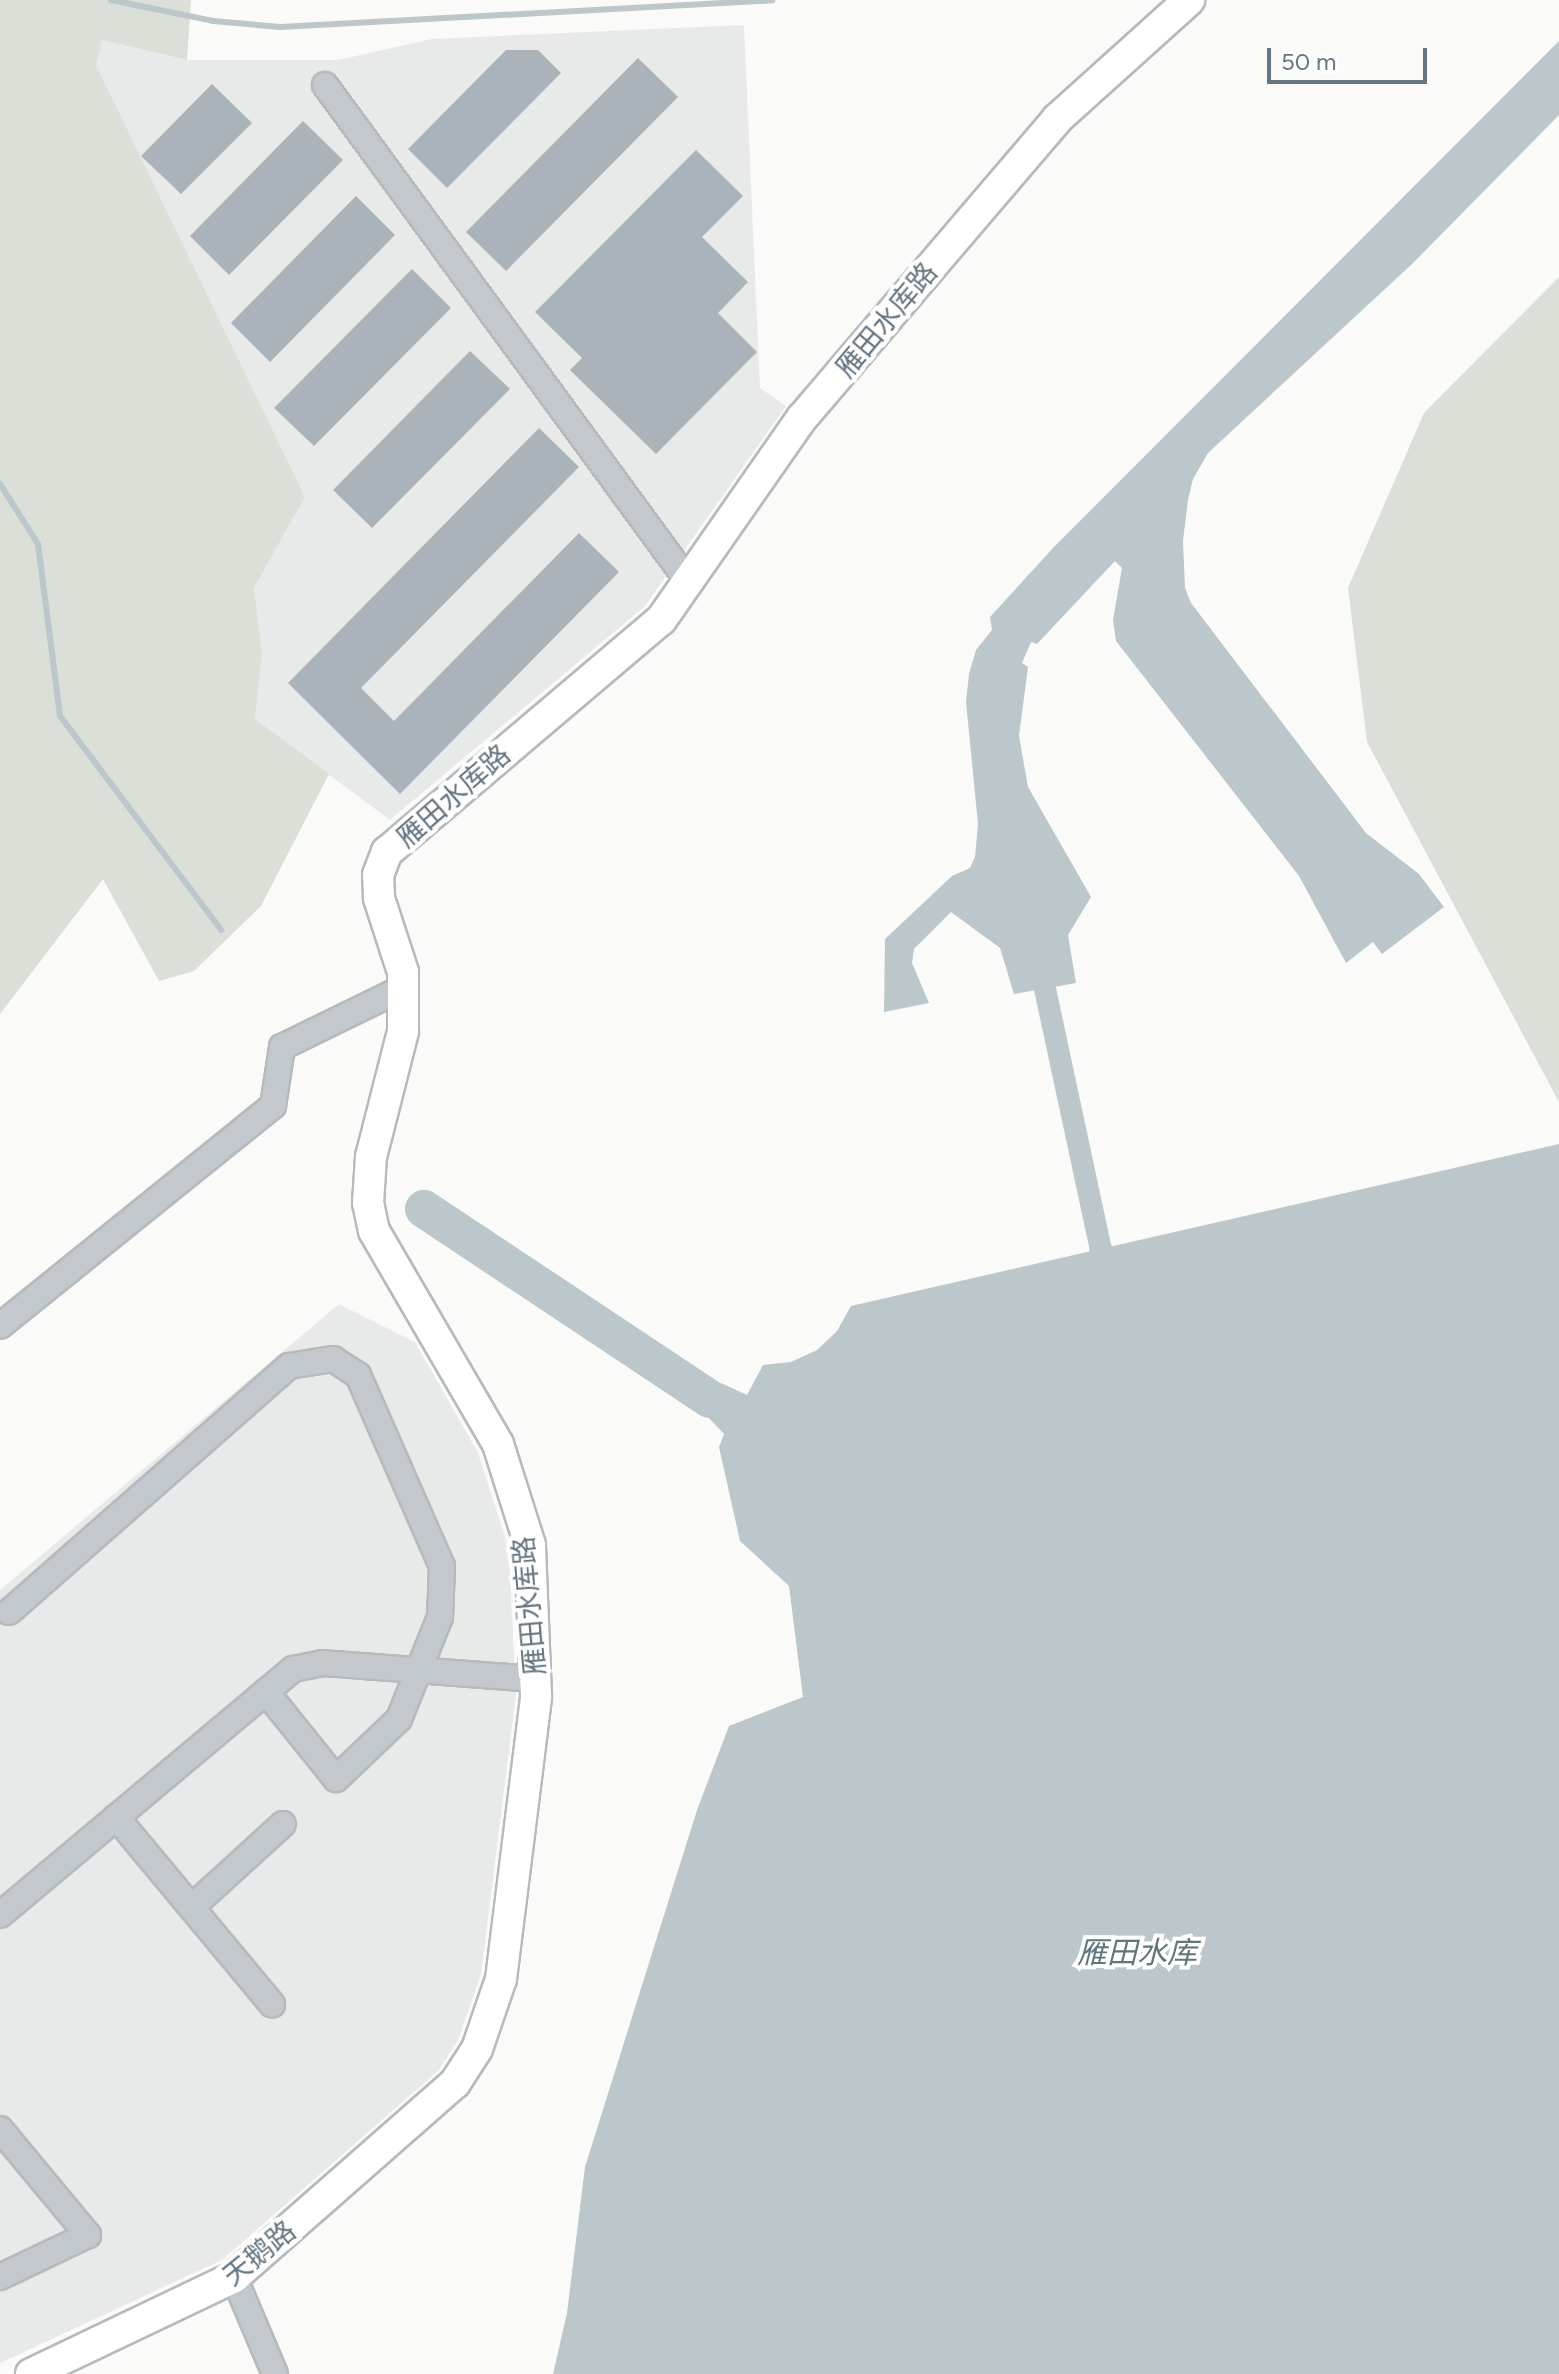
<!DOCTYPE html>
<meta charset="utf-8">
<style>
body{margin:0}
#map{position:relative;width:1559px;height:2374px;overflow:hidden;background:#fafaf8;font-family:Figtree,"Noto Sans SC",sans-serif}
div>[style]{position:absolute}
.built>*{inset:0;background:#e8e9e9}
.green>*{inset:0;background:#dadfd7}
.water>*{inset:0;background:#bbc7cb}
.stream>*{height:6px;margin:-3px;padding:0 3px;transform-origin:3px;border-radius:3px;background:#bbc7cb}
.canal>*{height:22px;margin:-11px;padding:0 11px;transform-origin:11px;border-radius:11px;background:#bbc7cb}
.river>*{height:38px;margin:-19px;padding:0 19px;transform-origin:19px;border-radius:19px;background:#bbc7cb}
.building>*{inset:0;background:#aab3b9}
.roads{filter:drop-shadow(2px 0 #b5babe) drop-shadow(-2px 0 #b5babe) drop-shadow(0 2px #b5babe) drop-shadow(0 -2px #b5babe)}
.minor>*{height:24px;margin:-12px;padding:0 12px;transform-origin:12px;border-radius:12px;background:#c3c8cc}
.major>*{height:30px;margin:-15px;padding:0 15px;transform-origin:15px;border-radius:15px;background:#fff}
span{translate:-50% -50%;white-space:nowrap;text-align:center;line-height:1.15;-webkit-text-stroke:8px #fff;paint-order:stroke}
.street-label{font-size:28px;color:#657683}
.water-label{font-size:30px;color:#60757c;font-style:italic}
.scale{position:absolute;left:1267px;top:48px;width:160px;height:36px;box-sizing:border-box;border:4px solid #657683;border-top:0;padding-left:10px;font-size:24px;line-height:28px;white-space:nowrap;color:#657683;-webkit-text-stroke:6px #fff;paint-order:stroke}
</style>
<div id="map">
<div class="built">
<div style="clip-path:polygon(744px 25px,760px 388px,786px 406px,645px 606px,390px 820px,254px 719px,262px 652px,254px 588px,305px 497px,95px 65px,102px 40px,187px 60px,338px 60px,432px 39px)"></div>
<div style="clip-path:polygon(339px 1304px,415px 1342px,478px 1453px,509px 1549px,516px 1695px,481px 1974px,458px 2040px,439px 2070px,222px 2260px,0 2363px,0 1590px)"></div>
</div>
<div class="green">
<div style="clip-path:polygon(0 0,191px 0,187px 60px,102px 40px,96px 65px,305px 497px,254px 588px,262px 652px,255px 719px,329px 774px,261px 906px,194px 971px,159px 981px,103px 879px,0 1014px)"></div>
<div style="clip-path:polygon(1559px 277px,1559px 1102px,1367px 742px,1348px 588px,1424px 413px)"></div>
</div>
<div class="water">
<div style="clip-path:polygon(1559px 41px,1559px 115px,1412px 264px,1208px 453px,1193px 479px,1188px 500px,1183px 541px,1185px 588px,1191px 603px,1366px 833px,1419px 874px,1444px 907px,1382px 954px,1373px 942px,1346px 963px,1299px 876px,1116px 641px,1113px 620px,1122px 568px,1115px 561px,1037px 644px,1031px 642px,1022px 663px,1028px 667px,1019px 736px,1028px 787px,1091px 897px,1068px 935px,1076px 983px,1014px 994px,1000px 948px,951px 912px,914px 949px,912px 963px,929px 1003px,884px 1012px,885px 939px,952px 876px,970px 868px,975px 857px,978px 824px,966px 702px,969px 674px,976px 650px,992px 630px,990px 617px,1054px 547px)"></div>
<div style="clip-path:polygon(1559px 1144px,1559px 2374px,553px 2374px,567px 2313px,585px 2167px,697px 1810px,729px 1726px,803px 1697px,789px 1586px,740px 1541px,719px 1447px,724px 1434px,703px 1412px,721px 1383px,747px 1395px,763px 1365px,791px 1362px,817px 1350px,837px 1331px,851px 1306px)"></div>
</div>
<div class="stream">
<div style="left:111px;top:0;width:104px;rotate:11.6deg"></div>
<div style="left:213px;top:21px;width:67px;rotate:5.1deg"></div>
<div style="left:280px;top:27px;width:493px;rotate:-3.1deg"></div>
<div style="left:0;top:484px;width:71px;rotate:57.7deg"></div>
<div style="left:38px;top:544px;width:173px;rotate:82.7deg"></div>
<div style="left:60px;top:716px;width:268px;rotate:53deg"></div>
</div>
<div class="canal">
<div style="left:1039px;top:961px;width:295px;rotate:77.9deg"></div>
<div style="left:1101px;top:1249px;width:31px;rotate:101deg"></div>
</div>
<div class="river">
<div style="left:424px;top:1209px;width:343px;rotate:33.6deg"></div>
</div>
<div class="building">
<div style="clip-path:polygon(506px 50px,538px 50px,561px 73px,447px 188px,408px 149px)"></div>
<div style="clip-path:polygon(638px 58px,678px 97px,506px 271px,466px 232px)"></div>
<div style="clip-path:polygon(212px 84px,252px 123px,181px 194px,141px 156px)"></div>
<div style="clip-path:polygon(303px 121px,343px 160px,229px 275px,190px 236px)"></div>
<div style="clip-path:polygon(696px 150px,743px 196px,702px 237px,748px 282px,718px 313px,757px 352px,656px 454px,570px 370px,582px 358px,535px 312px)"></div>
<div style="clip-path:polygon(356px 196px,395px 235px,270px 362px,231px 323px)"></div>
<div style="clip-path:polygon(412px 269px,451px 308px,314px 446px,274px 408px)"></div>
<div style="clip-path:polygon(470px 351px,510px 389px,372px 528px,333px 490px)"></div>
<div style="clip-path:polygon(539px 428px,579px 467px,361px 688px,394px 721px,579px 533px,619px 572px,400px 794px,288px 683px)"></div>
</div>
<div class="roads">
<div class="minor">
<div style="left:325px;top:85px;width:615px;rotate:53.8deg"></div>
<div style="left:0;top:1326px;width:351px;rotate:-38.9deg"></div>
<div style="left:273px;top:1106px;width:60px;rotate:-81.3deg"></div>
<div style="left:282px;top:1047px;width:135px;rotate:-26deg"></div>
<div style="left:9px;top:1612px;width:373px;rotate:-41.3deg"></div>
<div style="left:289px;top:1366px;width:45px;rotate:-9deg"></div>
<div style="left:333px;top:1359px;width:30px;rotate:33deg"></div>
<div style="left:358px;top:1375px;width:209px;rotate:66.3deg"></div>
<div style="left:442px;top:1566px;width:51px;rotate:92.2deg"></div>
<div style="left:440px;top:1617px;width:110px;rotate:111.9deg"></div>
<div style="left:399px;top:1719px;width:87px;rotate:136.4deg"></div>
<div style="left:336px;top:1779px;width:112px;rotate:-128.8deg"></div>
<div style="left:116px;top:1817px;width:244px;rotate:50.2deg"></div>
<div style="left:192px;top:1907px;width:123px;rotate:-42.4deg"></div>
<div style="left:0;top:1915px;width:383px;rotate:-40deg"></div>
<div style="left:293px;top:1669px;width:31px;rotate:-11deg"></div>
<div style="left:323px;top:1663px;width:214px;rotate:4.3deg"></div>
<div style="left:0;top:2129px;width:138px;rotate:50.3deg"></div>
<div style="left:88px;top:2235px;width:98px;rotate:154.5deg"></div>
<div style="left:234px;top:2277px;width:105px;rotate:67.1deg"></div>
</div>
<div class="major">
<div style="left:31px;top:2374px;width:225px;rotate:-25.5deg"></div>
<div style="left:234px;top:2277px;width:294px;rotate:-41.3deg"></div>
<div style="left:455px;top:2083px;width:40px;rotate:-57.1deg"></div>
<div style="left:477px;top:2049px;width:74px;rotate:-71.1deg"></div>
<div style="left:501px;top:1979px;width:285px;rotate:-82.9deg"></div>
<div style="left:536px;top:1696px;width:151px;rotate:-92.3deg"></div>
<div style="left:530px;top:1545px;width:106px;rotate:-107.6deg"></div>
<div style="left:498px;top:1444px;width:246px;rotate:-120.2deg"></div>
<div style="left:374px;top:1231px;width:29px;rotate:-102deg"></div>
<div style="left:368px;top:1203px;width:46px;rotate:-86.3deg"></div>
<div style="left:371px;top:1157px;width:130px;rotate:-75.7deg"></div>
<div style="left:403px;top:1031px;width:59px;rotate:-90deg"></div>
<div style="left:403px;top:972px;width:78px;rotate:-108deg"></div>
<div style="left:379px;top:898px;width:23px;rotate:-92deg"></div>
<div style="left:378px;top:875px;width:25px;rotate:-69deg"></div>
<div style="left:387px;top:852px;width:359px;rotate:-40.3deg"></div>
<div style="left:661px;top:620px;width:246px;rotate:-55.1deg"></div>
<div style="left:802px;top:418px;width:393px;rotate:-49.5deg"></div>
<div style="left:1057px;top:119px;width:178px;rotate:-42deg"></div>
</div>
</div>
<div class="street-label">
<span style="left:886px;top:320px;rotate:-50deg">雁田水库路</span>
<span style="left:453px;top:796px;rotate:-41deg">雁田水库路</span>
<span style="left:529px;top:1606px;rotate:-95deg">雁田水库路</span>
<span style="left:259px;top:2253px;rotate:-39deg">天鹅路</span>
</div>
<div class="water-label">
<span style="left:1137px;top:1953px">雁田水库</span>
</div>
<div class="scale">50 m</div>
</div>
